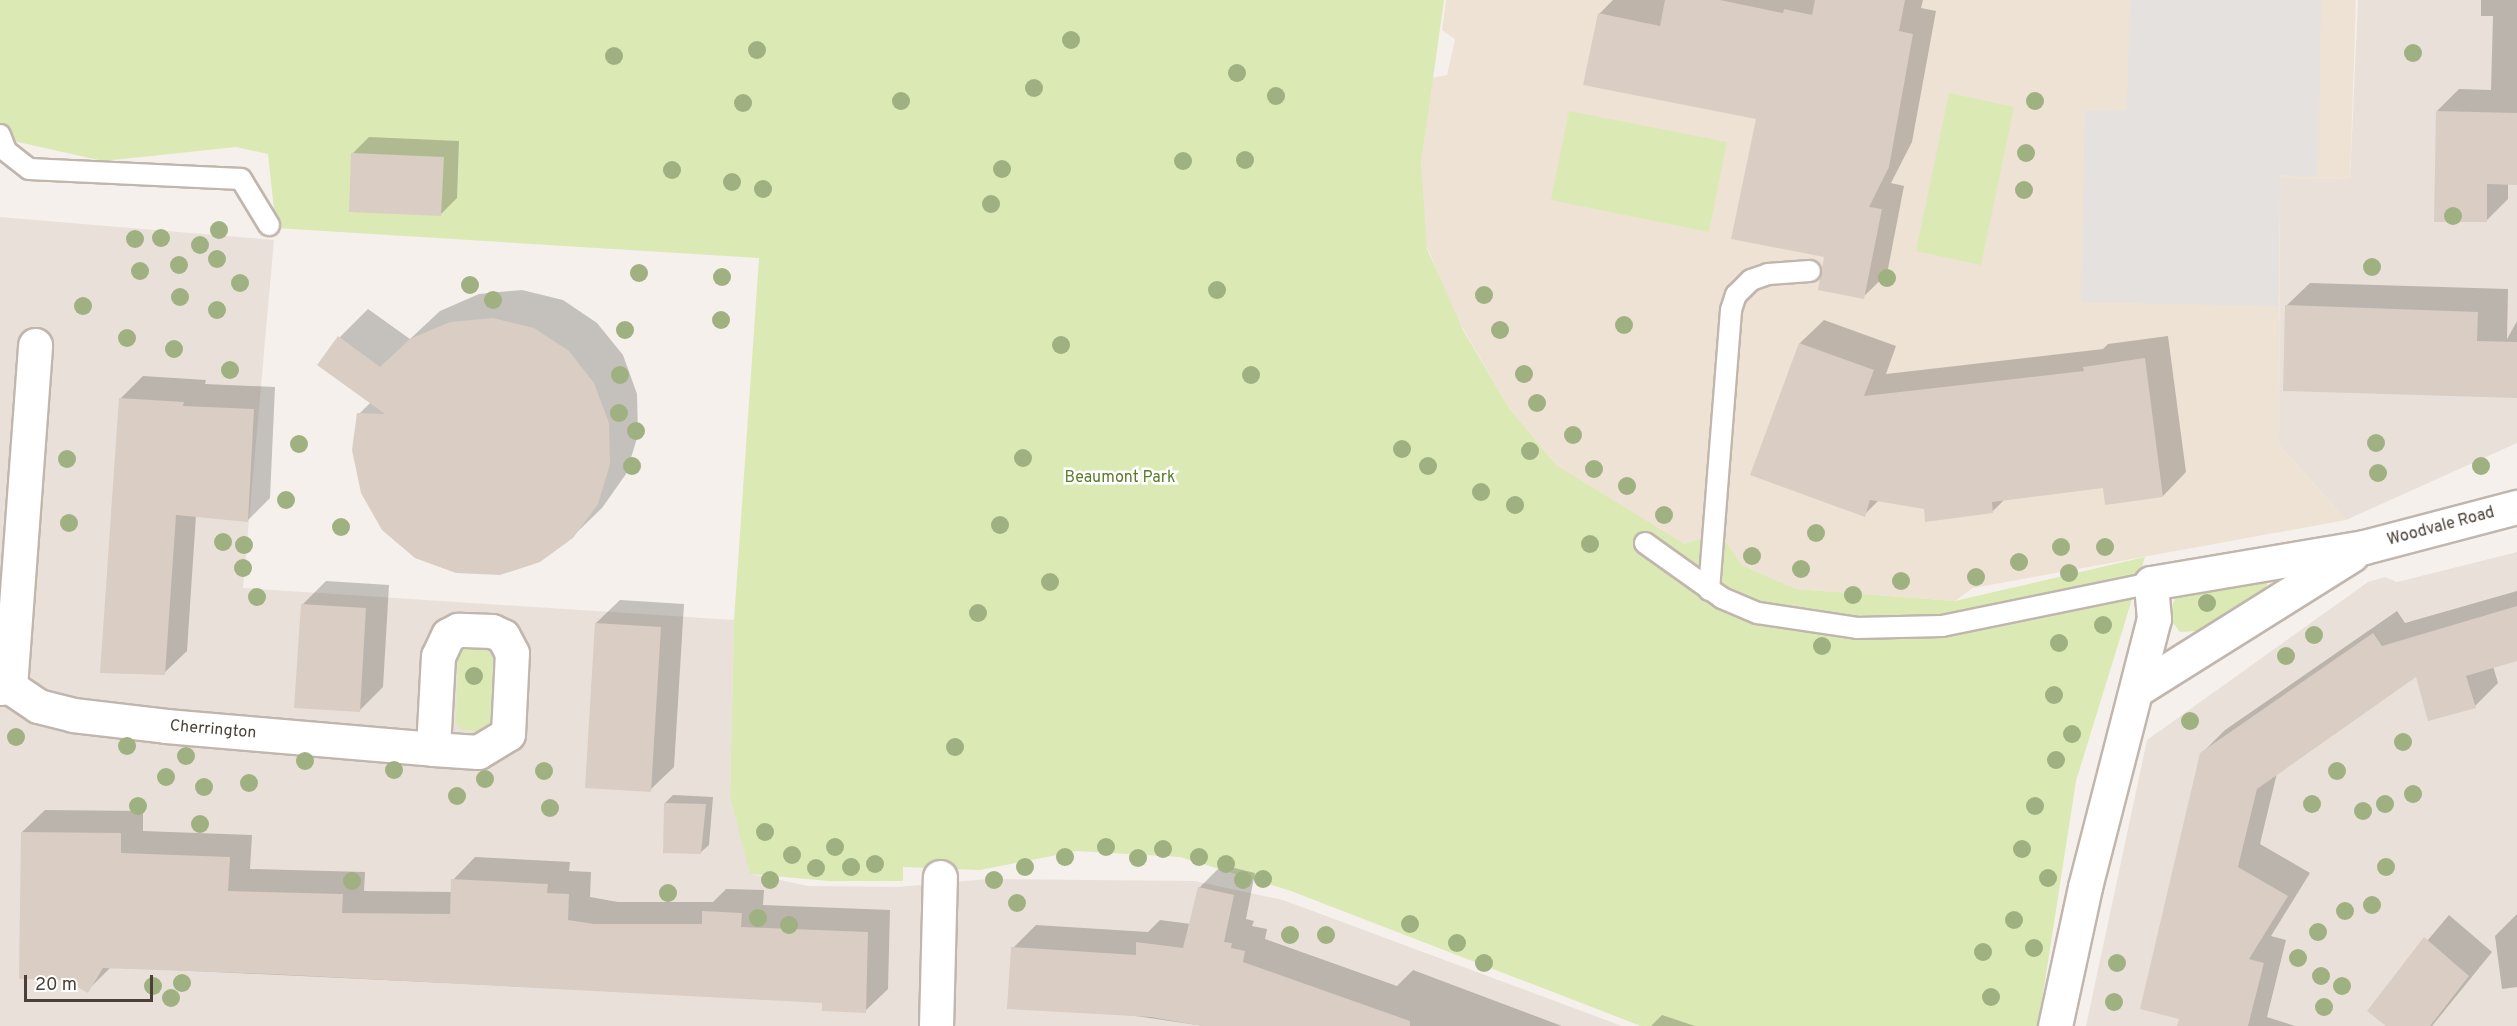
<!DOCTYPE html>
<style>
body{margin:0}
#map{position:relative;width:2517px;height:1026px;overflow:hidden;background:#f5f0eb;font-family:Overpass,sans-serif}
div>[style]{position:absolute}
.residential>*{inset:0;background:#e9e1d9}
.education>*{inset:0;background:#eee2d5}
.green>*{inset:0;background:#dbe9b4}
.parking>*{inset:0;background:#e4e1df}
.shadow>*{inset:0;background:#0003}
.building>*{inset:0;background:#dacdc3}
.roads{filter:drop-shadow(2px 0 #c1b6ad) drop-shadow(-2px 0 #c1b6ad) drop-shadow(0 2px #c1b6ad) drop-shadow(0 -2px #c1b6ad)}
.lane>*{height:20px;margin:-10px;padding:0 10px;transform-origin:10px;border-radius:10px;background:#fff}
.street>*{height:33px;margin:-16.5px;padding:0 16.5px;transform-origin:16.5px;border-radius:16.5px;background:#fff}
.trees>*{width:18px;height:18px;margin:-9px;border-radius:50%;background:#9fb181}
span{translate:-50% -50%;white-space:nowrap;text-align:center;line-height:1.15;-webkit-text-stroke:5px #fff;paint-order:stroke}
.park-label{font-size:16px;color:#597d2a}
.street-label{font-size:16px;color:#4a4038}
.scale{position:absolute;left:24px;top:975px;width:129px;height:27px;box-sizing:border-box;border:3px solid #4a4038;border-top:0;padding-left:8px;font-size:18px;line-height:21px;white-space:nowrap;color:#4a4038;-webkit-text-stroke:4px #fff;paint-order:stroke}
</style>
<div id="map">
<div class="residential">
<div style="clip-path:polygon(2358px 0,2517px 0,2517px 443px,2346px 520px,2279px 445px,2280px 178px,2350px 179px)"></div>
<div style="clip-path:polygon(0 217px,274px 240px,243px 588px,734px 620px,730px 797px,751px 874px,808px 886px,898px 887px,988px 879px,1194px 881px,1283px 900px,1622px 1026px,0 1026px)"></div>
<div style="clip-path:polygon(2517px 552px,2517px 1026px,2086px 1026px,2147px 740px,2368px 582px,2385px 577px,2397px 582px)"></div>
</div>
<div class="education">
<div style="clip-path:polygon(1446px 0,2356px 0,2350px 179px,2280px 178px,2279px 445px,2346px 520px,1973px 588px,1955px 601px,1796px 589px,1742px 565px,1726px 542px,1699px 539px,1684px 544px,1600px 496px,1556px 465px,1509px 408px,1454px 313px,1423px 237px,1418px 189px,1432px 78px,1447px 75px,1455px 39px,1442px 30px)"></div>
</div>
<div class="green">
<div style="clip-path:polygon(0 0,1444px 0,1421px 164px,1427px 249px,1463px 330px,1509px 408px,1556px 465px,1684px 544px,1699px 539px,1726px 542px,1742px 565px,1796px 589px,1955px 601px,2145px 557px,2076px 781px,2038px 1026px,1641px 1026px,1291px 891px,1180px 857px,1077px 851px,980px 870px,903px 867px,903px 881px,829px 881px,750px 874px,730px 797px,734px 620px,759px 258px,276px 228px,268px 154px,236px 147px,103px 161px,0 138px)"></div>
<div style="clip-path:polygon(1949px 93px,2014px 107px,1981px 265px,1916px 251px)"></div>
<div style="clip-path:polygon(1569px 111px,1727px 142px,1709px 232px,1551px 200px)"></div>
<div style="clip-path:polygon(2263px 580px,2268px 584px,2263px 591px,2208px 630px,2180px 632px,2173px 623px,2171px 608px,2176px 597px)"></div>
<div style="clip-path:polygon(467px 646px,487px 648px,493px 659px,491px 718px,486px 729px,480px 731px,462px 730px,456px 724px,458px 657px,460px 650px)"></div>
</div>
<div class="parking">
<div style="clip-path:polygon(2130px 0,2321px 0,2318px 176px,2280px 175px,2278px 306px,2081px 302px,2085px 111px,2127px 110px)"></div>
</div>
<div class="shadow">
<div style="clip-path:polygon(1613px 0,1923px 0,1921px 8px,1936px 11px,1912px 142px,1891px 183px,1904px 186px,1887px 274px,1863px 297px,1757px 118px,1599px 14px)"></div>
<div style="clip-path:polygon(2481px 0,2517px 0,2517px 184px,2508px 184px,2508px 199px,2486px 221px,2437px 111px,2459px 89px,2491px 90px,2493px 16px,2481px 16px)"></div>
<div style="clip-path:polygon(369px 137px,459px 141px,457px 198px,441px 214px,353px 153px)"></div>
<div style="clip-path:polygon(2310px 283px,2508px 289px,2507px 339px,2517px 321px,2517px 397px,2286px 306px)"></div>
<div style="clip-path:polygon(522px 290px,563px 300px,597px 323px,623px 355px,637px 394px,638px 435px,626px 474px,602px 508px,572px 537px,359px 414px,371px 402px,340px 337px,368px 309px,410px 339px,440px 311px,479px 294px)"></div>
<div style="clip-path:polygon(1824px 320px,1896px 346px,1886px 374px,2103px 349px,2108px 344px,2168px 336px,2186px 472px,2163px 496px,2104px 486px,2005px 499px,1992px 512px,1925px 508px,1879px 500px,1864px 515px,1752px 474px,1800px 343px)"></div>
<div style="clip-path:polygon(143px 376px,206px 380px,205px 384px,275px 387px,270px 498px,247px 521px,196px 515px,187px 651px,164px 673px,121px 398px)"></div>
<div style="clip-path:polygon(326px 581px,389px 585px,383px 687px,359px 711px,302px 605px)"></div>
<div style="clip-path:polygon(2517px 591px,2517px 660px,2493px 666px,2498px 683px,2475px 706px,2417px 675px,2277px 773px,2260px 844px,2310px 873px,2271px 936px,2286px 940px,2267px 1017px,2295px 1026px,2179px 1026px,2201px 754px,2225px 730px,2397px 611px,2405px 623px)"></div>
<div style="clip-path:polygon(620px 600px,684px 604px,674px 767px,650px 790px,596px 623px)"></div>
<div style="clip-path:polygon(673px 795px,713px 797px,709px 845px,700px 853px,665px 803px)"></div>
<div style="clip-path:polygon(45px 810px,143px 811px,143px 831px,252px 835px,250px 869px,365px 872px,364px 891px,452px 892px,453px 880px,475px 857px,570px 862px,569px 871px,591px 872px,590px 897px,618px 902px,713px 902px,726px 889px,764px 890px,763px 905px,890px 910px,888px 989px,865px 1011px,824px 1001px,111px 967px,87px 991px,22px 832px)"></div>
<div style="clip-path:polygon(1222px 865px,1255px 873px,1246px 919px,1254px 921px,1252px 926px,1267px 929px,1265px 939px,1397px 986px,1413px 970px,1562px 1026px,1204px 1026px,1115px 1013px,1013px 948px,1036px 925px,1148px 932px,1160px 920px,1191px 924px,1199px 888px)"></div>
<div style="clip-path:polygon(2517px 914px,2517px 987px,2502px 989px,2495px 936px)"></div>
<div style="clip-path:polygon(2449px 915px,2492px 952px,2432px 1026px,2389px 1026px,2369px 1010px)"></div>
<div style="clip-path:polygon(1662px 1015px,1695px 1026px,1651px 1026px)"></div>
</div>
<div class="building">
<div style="clip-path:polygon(1665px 0,1720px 0,1783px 13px,1784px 9px,1812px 15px,1815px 0,1905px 0,1899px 31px,1913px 34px,1889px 167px,1869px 207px,1882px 209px,1864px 299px,1818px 290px,1824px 257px,1731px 239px,1756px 119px,1583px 85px,1598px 13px,1660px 26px)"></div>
<div style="clip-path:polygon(2436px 111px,2517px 113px,2517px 185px,2487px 184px,2487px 222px,2434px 222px)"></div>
<div style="clip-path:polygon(351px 153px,444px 157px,441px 216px,349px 212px)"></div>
<div style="clip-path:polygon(2285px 305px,2478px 312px,2477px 341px,2517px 342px,2517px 398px,2283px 391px)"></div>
<div style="clip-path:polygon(493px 318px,534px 328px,569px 351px,594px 383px,609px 423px,610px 464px,598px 504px,573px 538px,540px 562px,500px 575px,456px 573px,415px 558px,382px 530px,361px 493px,352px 450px,357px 413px,385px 414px,317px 365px,338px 336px,380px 367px,410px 339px,450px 322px)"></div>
<div style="clip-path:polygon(1799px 343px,1874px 370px,1864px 396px,2084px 371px,2083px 367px,2145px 358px,2163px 497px,2105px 505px,2103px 488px,1992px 502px,1993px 513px,1925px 522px,1924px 509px,1870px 500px,1865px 517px,1750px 475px)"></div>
<div style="clip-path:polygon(119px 398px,184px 402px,183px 406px,254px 409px,248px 522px,176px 515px,165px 675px,100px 673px)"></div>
<div style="clip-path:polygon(301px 604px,366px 608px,360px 712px,294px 708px)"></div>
<div style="clip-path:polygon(2517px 606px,2517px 661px,2466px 676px,2476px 708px,2428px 721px,2416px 677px,2257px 789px,2238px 867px,2288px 896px,2249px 959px,2264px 963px,2248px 1026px,2177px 1026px,2179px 1019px,2140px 1009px,2200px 753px,2373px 633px,2382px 646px)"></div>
<div style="clip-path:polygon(595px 623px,661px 627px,651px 792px,585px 788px)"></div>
<div style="clip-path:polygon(664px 803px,706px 804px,701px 854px,663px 853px)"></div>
<div style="clip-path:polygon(21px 832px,121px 833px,121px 853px,230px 857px,228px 891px,343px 894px,342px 913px,450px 914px,451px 879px,548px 884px,547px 893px,569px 894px,568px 920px,594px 924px,702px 924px,702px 911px,742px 913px,741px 927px,868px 932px,866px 1013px,822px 1011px,822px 1003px,271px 974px,103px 968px,88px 993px,65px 980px,19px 979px)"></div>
<div style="clip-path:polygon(1198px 887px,1234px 895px,1224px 942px,1232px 943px,1231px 948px,1245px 951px,1243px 962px,1410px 1021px,1410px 1026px,1202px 1026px,1151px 1017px,1007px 1009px,1011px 947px,1136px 955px,1136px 942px,1183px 948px)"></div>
<div style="clip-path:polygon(2424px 937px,2469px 976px,2430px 1026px,2386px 1026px,2367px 1011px)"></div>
</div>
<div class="roads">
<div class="lane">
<div style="left:0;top:135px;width:17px;rotate:69deg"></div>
<div style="left:6px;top:151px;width:29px;rotate:38deg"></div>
<div style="left:29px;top:169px;width:212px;rotate:2.7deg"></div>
<div style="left:241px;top:179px;width:54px;rotate:58.7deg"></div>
<div style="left:1645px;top:543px;width:95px;rotate:35.5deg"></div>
<div style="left:1722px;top:598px;width:39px;rotate:23deg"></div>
<div style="left:1758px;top:613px;width:100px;rotate:8.6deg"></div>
<div style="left:1857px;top:628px;width:85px;rotate:-1.3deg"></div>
<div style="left:1942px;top:626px;width:213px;rotate:-11.6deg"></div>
<div style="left:1709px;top:590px;width:281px;rotate:-85.5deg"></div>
<div style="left:1731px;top:310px;width:16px;rotate:-72deg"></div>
<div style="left:1736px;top:295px;width:21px;rotate:-45deg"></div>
<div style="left:1751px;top:280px;width:18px;rotate:-19deg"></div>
<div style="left:1768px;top:274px;width:42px;rotate:-4.1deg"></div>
</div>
<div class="street">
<div style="left:10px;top:687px;width:343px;rotate:-85.8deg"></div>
<div style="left:0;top:688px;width:10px;rotate:-6deg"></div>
<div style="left:10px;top:687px;width:34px;rotate:34deg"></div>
<div style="left:38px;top:706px;width:36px;rotate:14deg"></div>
<div style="left:73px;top:715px;width:94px;rotate:6.7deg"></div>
<div style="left:166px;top:726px;width:268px;rotate:4.9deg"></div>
<div style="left:433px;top:749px;width:45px;rotate:3.8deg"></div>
<div style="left:478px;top:752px;width:35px;rotate:-31deg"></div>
<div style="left:508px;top:734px;width:81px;rotate:-87.2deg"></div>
<div style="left:512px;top:653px;width:19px;rotate:-118deg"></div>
<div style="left:503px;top:636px;width:12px;rotate:-156deg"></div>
<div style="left:492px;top:631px;width:34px;rotate:-178deg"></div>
<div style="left:458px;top:630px;width:11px;rotate:153deg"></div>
<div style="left:448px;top:635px;width:23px;rotate:115deg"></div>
<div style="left:438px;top:656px;width:93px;rotate:93.1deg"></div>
<div style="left:2138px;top:689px;width:252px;rotate:-32.1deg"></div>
<div style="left:936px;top:1026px;width:149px;rotate:-88.5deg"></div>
<div style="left:2055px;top:1026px;width:142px;rotate:-77.8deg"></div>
<div style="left:2085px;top:887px;width:277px;rotate:-75.6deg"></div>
<div style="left:2154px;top:619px;width:36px;rotate:-95deg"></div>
<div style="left:2151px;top:583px;width:216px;rotate:-9.6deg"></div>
<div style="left:2364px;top:547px;width:158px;rotate:-14.7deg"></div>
</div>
</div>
<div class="trees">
<div style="left:1071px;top:40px"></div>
<div style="left:757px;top:50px"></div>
<div style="left:2413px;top:53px"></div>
<div style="left:614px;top:56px"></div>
<div style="left:1237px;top:73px"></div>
<div style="left:1034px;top:88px"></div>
<div style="left:1276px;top:96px"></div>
<div style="left:901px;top:101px"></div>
<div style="left:2035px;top:101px"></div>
<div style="left:743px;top:103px"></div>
<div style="left:2026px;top:153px"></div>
<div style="left:1245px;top:160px"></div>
<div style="left:1183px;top:161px"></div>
<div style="left:1002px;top:169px"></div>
<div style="left:672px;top:170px"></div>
<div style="left:732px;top:182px"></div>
<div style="left:763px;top:189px"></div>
<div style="left:2024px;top:190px"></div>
<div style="left:991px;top:204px"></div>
<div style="left:2453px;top:216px"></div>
<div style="left:219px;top:230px"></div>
<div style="left:161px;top:238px"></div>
<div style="left:135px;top:239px"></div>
<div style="left:200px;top:245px"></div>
<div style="left:217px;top:259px"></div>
<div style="left:179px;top:265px"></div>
<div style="left:2372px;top:267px"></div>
<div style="left:140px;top:271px"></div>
<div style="left:639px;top:273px"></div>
<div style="left:722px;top:277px"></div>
<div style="left:1887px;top:278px"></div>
<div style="left:240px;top:283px"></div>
<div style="left:470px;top:285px"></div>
<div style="left:1217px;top:290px"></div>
<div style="left:1484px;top:295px"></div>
<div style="left:180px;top:297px"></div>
<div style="left:493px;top:300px"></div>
<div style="left:83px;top:306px"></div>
<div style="left:217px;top:310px"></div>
<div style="left:721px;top:320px"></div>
<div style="left:1624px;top:325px"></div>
<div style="left:625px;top:330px"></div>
<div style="left:1500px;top:330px"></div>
<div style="left:127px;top:338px"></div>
<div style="left:1061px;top:345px"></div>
<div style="left:174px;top:349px"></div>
<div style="left:230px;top:370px"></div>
<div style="left:1524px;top:374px"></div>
<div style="left:620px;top:375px"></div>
<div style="left:1251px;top:375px"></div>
<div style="left:1537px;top:403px"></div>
<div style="left:619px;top:413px"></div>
<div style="left:636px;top:431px"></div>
<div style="left:1573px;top:435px"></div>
<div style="left:2376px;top:443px"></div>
<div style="left:299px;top:444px"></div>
<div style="left:1402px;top:449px"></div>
<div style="left:1530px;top:451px"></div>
<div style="left:1023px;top:458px"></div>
<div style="left:67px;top:459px"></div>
<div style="left:632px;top:466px"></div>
<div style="left:1428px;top:466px"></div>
<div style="left:2481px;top:466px"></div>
<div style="left:1594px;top:469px"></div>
<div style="left:2378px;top:473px"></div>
<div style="left:1627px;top:486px"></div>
<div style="left:1481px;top:492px"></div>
<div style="left:286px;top:500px"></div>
<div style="left:1515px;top:505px"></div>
<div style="left:1664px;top:515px"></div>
<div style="left:69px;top:523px"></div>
<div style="left:1000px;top:525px"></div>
<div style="left:341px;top:527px"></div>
<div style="left:1816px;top:533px"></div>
<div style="left:223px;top:542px"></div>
<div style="left:1590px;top:544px"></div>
<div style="left:244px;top:545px"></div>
<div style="left:2061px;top:547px"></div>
<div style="left:2105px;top:547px"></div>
<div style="left:1752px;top:556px"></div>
<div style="left:2019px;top:562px"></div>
<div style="left:243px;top:568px"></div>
<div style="left:1801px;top:569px"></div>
<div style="left:2069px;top:573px"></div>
<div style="left:1976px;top:577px"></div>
<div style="left:1901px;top:581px"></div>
<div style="left:1050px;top:582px"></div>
<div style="left:1853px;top:595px"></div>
<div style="left:257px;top:597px"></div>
<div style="left:2207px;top:603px"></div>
<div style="left:978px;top:613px"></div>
<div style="left:2103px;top:625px"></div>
<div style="left:2314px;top:635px"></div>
<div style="left:2059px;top:643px"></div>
<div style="left:1822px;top:646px"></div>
<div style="left:2286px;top:656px"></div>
<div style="left:474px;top:676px"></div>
<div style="left:2054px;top:695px"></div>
<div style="left:2190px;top:721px"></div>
<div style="left:2072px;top:734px"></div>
<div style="left:16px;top:737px"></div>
<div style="left:2403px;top:742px"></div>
<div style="left:127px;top:746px"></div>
<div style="left:955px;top:747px"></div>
<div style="left:186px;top:756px"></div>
<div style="left:2056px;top:760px"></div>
<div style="left:305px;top:761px"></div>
<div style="left:394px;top:770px"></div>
<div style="left:544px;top:771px"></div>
<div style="left:2337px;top:771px"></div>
<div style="left:166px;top:777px"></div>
<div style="left:485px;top:779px"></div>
<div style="left:249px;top:783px"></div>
<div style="left:204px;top:787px"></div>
<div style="left:2413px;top:794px"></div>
<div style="left:457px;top:796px"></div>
<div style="left:2312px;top:804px"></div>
<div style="left:2385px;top:804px"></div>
<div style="left:138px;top:806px"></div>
<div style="left:2035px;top:806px"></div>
<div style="left:550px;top:808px"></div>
<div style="left:2363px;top:811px"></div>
<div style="left:200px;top:824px"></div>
<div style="left:765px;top:832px"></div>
<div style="left:835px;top:847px"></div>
<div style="left:1106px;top:847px"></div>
<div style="left:1163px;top:849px"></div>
<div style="left:2022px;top:849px"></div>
<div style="left:792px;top:855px"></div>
<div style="left:1065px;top:857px"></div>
<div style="left:1199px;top:857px"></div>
<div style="left:1138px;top:858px"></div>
<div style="left:875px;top:864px"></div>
<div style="left:1226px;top:864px"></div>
<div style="left:851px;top:867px"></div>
<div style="left:1025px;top:867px"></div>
<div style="left:2386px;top:867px"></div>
<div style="left:816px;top:868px"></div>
<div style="left:2048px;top:878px"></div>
<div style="left:1263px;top:879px"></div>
<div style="left:770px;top:880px"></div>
<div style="left:994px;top:880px"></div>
<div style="left:1243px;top:880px"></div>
<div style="left:352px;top:881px"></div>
<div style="left:668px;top:893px"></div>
<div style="left:1017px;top:903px"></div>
<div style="left:2372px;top:905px"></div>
<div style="left:2345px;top:911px"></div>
<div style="left:758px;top:918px"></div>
<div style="left:2014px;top:920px"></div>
<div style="left:1410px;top:924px"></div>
<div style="left:789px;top:925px"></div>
<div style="left:2318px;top:932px"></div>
<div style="left:1290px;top:935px"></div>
<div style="left:1326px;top:935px"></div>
<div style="left:1457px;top:943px"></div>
<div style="left:2034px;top:948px"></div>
<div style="left:1983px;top:952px"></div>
<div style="left:2298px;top:958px"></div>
<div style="left:1484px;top:963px"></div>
<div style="left:2117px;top:963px"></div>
<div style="left:2321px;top:976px"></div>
<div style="left:182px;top:983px"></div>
<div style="left:153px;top:986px"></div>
<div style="left:2342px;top:986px"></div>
<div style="left:1991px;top:997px"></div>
<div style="left:171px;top:998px"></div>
<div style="left:2114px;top:1002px"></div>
<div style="left:2324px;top:1007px"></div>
</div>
<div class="park-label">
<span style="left:1120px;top:478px">Beaumont Park</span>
</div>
<div class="street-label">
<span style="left:2441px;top:527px;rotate:-15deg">Woodvale Road</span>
<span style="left:213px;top:730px;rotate:5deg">Cherrington</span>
</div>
<div class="scale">20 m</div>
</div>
